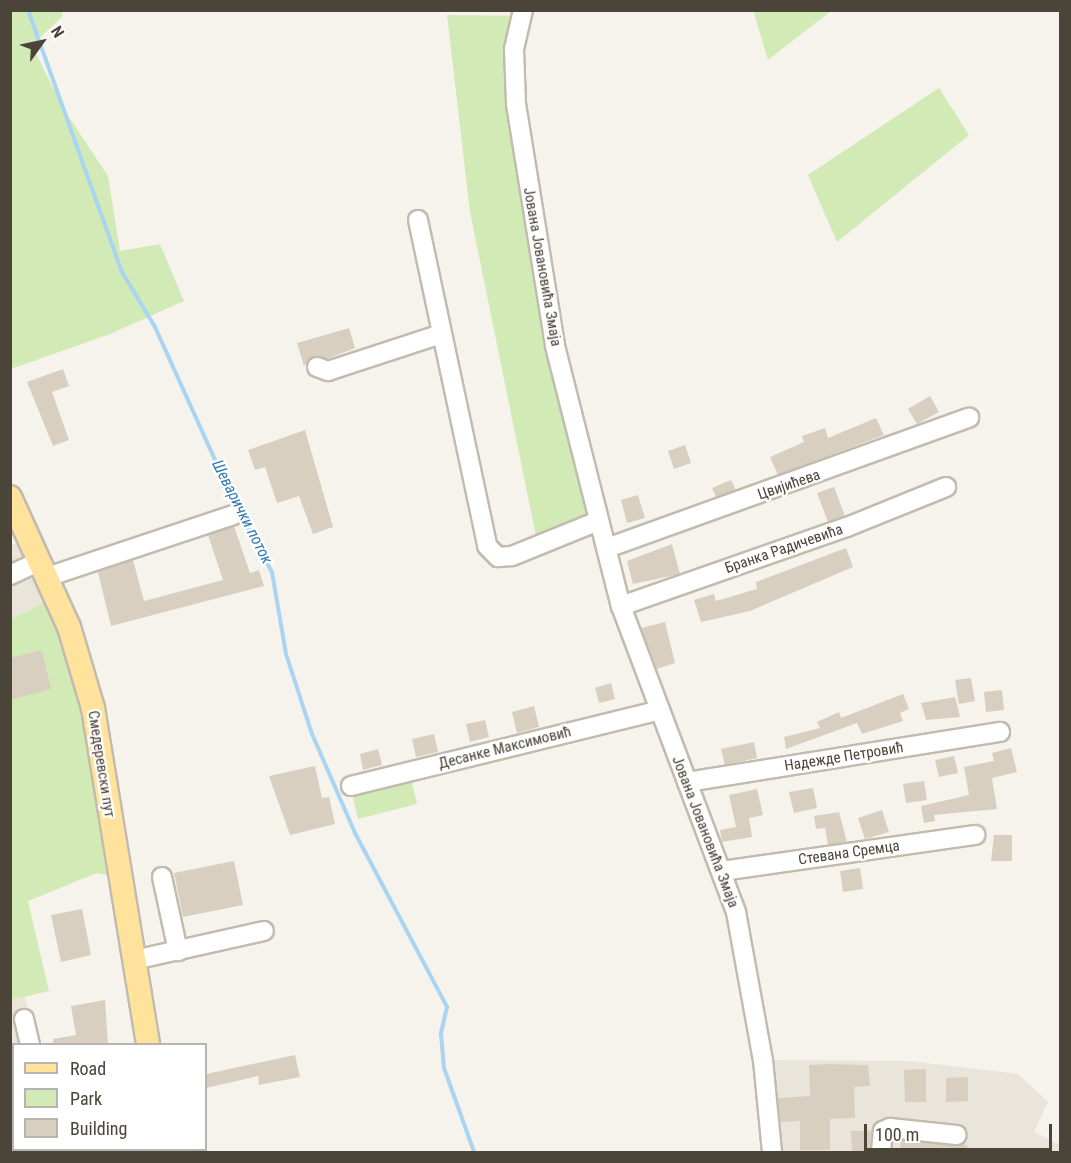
<!DOCTYPE html>
<meta charset="utf-8">
<style>
body{margin:0}
#map{position:relative;width:1071px;height:1163px;overflow:hidden;background:#f6f3ec;font-family:"Roboto Condensed",sans-serif}
div>[style]{position:absolute}
.residential>*{inset:0;background:#eae5da}
.green>*{inset:0;background:#d2eab5}
.stream>*{height:4px;margin:-2px;padding:0 2px;transform-origin:2px;border-radius:2px;background:#a9d4f2}
.building>*{inset:0;background:#d8cfc1}
.roads{filter:drop-shadow(2px 0 #c2bbae) drop-shadow(-2px 0 #c2bbae) drop-shadow(0 2px #c2bbae) drop-shadow(0 -2px #c2bbae)}
.minor>*{height:18px;margin:-9px;padding:0 9px;transform-origin:9px;border-radius:9px;background:#fff}
.major>*{height:22px;margin:-11px;padding:0 11px;transform-origin:11px;border-radius:11px;background:#ffe39c}
span{translate:-50% -50%;white-space:nowrap;text-align:center;line-height:1.15;-webkit-text-stroke:4.5px #fff;paint-order:stroke}
.street-label{font-size:15px;color:#4b4439}
.water-label{font-size:16px;color:#2e7ab2;font-style:italic}
.frame{position:absolute;inset:0;border:12px solid #4b4439;pointer-events:none}
.legend{position:absolute;left:12px;top:1043px;width:195px;height:108px;box-sizing:border-box;background:#fff;border:2px solid #b7b4b0;margin:0;padding:8px 10px;list-style:none;font-size:18px;color:#4b4439}
.legend li{display:flex;align-items:center;gap:12px;height:30px}
.legend b{width:30px;border:2px solid #b7b4b0}
.north{position:absolute;left:12px;top:12px;width:60px;height:60px;-webkit-text-stroke:4px #fff;paint-order:stroke;rotate:57deg;font-size:16px;font-weight:700;line-height:24px;text-align:center;color:#4b4439}
.north::after{content:'';display:block;margin:auto;width:21px;height:27px;background:#4b4439;clip-path:polygon(50% 0,100% 100%,50% 72%,0 100%)}
.scale{position:absolute;left:864px;top:1124px;width:188px;height:27px;box-sizing:border-box;border:3px solid #4b4439;border-top:0;padding-left:8px;font-size:18px;line-height:21px;white-space:nowrap;color:#4b4439;-webkit-text-stroke:4px #fff;paint-order:stroke}
</style>
<div id="map">
<div class="residential">
<div style="clip-path:polygon(18px 542px,48px 602px,11px 619px,11px 546px)"></div>
<div style="clip-path:polygon(25px 997px,37px 1044px,14px 1044px,14px 1150px,59px 1152px,11px 1152px,11px 1000px)"></div>
<div style="clip-path:polygon(763px 1060px,910px 1061px,1018px 1074px,1048px 1102px,1034px 1132px,1060px 1145px,1060px 1152px,772px 1152px)"></div>
</div>
<div class="green">
<div style="clip-path:polygon(753px 10px,831px 10px,831px 11px,768px 60px)"></div>
<div style="clip-path:polygon(10px 11px,61px 11px,63px 16px,32px 45px,63px 108px,108px 176px,120px 251px,160px 244px,184px 301px,110px 334px,11px 369px)"></div>
<div style="clip-path:polygon(447px 15px,522px 16px,516px 104px,598px 521px,538px 546px,470px 212px)"></div>
<div style="clip-path:polygon(939px 88px,969px 135px,837px 242px,808px 175px)"></div>
<div style="clip-path:polygon(57px 597px,120px 878px,97px 873px,28px 901px,49px 991px,11px 1000px,11px 619px)"></div>
<div style="clip-path:polygon(410px 775px,417px 804px,358px 819px,351px 789px)"></div>
</div>
<div class="stream">
<div style="left:28px;top:10px;width:278px;rotate:70.3deg"></div>
<div style="left:122px;top:272px;width:64px;rotate:59deg"></div>
<div style="left:155px;top:327px;width:190px;rotate:65.7deg"></div>
<div style="left:233px;top:500px;width:82px;rotate:61.6deg"></div>
<div style="left:272px;top:572px;width:83px;rotate:80.3deg"></div>
<div style="left:286px;top:654px;width:84px;rotate:72deg"></div>
<div style="left:312px;top:734px;width:108px;rotate:66.5deg"></div>
<div style="left:355px;top:833px;width:197px;rotate:62.1deg"></div>
<div style="left:447px;top:1007px;width:28px;rotate:103deg"></div>
<div style="left:441px;top:1034px;width:34px;rotate:85deg"></div>
<div style="left:444px;top:1068px;width:89px;rotate:70.3deg"></div>
</div>
<div class="building">
<div style="clip-path:polygon(349px 328px,355px 348px,327px 359px,314px 356px,304px 366px,297px 343px)"></div>
<div style="clip-path:polygon(63px 369px,69px 386px,52px 392px,69px 440px,53px 446px,27px 382px)"></div>
<div style="clip-path:polygon(930px 396px,939px 412px,917px 424px,908px 409px)"></div>
<div style="clip-path:polygon(876px 418px,884px 435px,778px 475px,770px 457px,804px 442px,802px 436px,825px 428px,828px 438px)"></div>
<div style="clip-path:polygon(305px 430px,333px 527px,313px 534px,299px 496px,277px 503px,265px 467px,255px 470px,248px 450px)"></div>
<div style="clip-path:polygon(685px 445px,691px 463px,674px 469px,668px 451px)"></div>
<div style="clip-path:polygon(731px 480px,736px 490px,716px 497px,712px 488px)"></div>
<div style="clip-path:polygon(834px 487px,845px 516px,828px 522px,817px 493px)"></div>
<div style="clip-path:polygon(638px 495px,645px 518px,627px 523px,621px 500px)"></div>
<div style="clip-path:polygon(234px 526px,250px 573px,259px 570px,264px 586px,111px 626px,98px 572px,133px 560px,144px 601px,223px 580px,208px 535px)"></div>
<div style="clip-path:polygon(672px 544px,680px 574px,633px 584px,627px 561px)"></div>
<div style="clip-path:polygon(846px 548px,853px 567px,750px 611px,701px 622px,694px 600px,714px 594px,716px 601px,757px 589px,756px 582px)"></div>
<div style="clip-path:polygon(665px 622px,675px 663px,657px 669px,641px 628px)"></div>
<div style="clip-path:polygon(42px 650px,51px 689px,10px 700px,10px 658px)"></div>
<div style="clip-path:polygon(971px 678px,975px 701px,959px 704px,955px 680px)"></div>
<div style="clip-path:polygon(611px 683px,615px 699px,599px 703px,595px 688px)"></div>
<div style="clip-path:polygon(1002px 690px,1004px 710px,986px 712px,984px 692px)"></div>
<div style="clip-path:polygon(903px 694px,909px 709px,900px 713px,903px 721px,862px 734px,857px 723px,786px 749px,784px 737px,820px 728px,817px 722px,839px 712px,841px 718px)"></div>
<div style="clip-path:polygon(955px 697px,960px 717px,926px 720px,921px 703px)"></div>
<div style="clip-path:polygon(534px 706px,539px 727px,517px 733px,512px 712px)"></div>
<div style="clip-path:polygon(485px 720px,489px 737px,470px 742px,466px 724px)"></div>
<div style="clip-path:polygon(434px 734px,438px 752px,416px 757px,412px 739px)"></div>
<div style="clip-path:polygon(754px 742px,757px 758px,725px 765px,721px 749px)"></div>
<div style="clip-path:polygon(1011px 748px,1017px 772px,992px 778px,997px 809px,934px 815px,935px 821px,924px 823px,921px 806px,969px 795px,964px 767px,994px 761px,992px 753px)"></div>
<div style="clip-path:polygon(378px 749px,382px 765px,363px 770px,360px 754px)"></div>
<div style="clip-path:polygon(954px 756px,958px 773px,939px 777px,935px 760px)"></div>
<div style="clip-path:polygon(315px 766px,322px 798px,329px 797px,335px 824px,290px 835px,269px 776px)"></div>
<div style="clip-path:polygon(924px 781px,927px 800px,906px 803px,903px 784px)"></div>
<div style="clip-path:polygon(813px 788px,817px 808px,794px 813px,789px 792px)"></div>
<div style="clip-path:polygon(757px 789px,763px 815px,749px 818px,752px 837px,722px 842px,720px 830px,736px 827px,729px 795px)"></div>
<div style="clip-path:polygon(882px 810px,889px 832px,865px 839px,858px 818px)"></div>
<div style="clip-path:polygon(839px 812px,847px 842px,828px 845px,825px 828px,816px 829px,814px 816px)"></div>
<div style="clip-path:polygon(994px 835px,1012px 835px,1012px 861px,991px 861px)"></div>
<div style="clip-path:polygon(234px 861px,243px 905px,183px 917px,174px 873px)"></div>
<div style="clip-path:polygon(860px 868px,863px 889px,843px 892px,840px 871px)"></div>
<div style="clip-path:polygon(82px 909px,91px 955px,61px 962px,51px 915px)"></div>
<div style="clip-path:polygon(105px 1000px,108px 1044px,53px 1044px,53px 1039px,76px 1035px,71px 1006px)"></div>
<div style="clip-path:polygon(295px 1055px,300px 1077px,259px 1085px,258px 1076px,206px 1088px,206px 1074px)"></div>
<div style="clip-path:polygon(829px 1064px,868px 1065px,870px 1086px,854px 1087px,855px 1118px,830px 1119px,830px 1150px,800px 1150px,800px 1121px,780px 1122px,778px 1098px,810px 1096px,809px 1065px)"></div>
<div style="clip-path:polygon(926px 1069px,926px 1102px,905px 1102px,904px 1070px)"></div>
<div style="clip-path:polygon(968px 1077px,968px 1101px,946px 1102px,946px 1078px)"></div>
<div style="clip-path:polygon(851px 1131px,871px 1131px,870px 1151px,852px 1152px)"></div>
<div style="clip-path:polygon(901px 1140px,967px 1145px,967px 1152px,900px 1152px)"></div>
</div>
<div class="roads">
<div class="minor">
<div style="left:523px;top:10px;width:40px;rotate:103deg"></div>
<div style="left:514px;top:49px;width:55px;rotate:87.9deg"></div>
<div style="left:516px;top:104px;width:245px;rotate:80.8deg"></div>
<div style="left:555px;top:346px;width:268px;rotate:75.8deg"></div>
<div style="left:621px;top:606px;width:327px;rotate:69.4deg"></div>
<div style="left:736px;top:912px;width:150px;rotate:79.7deg"></div>
<div style="left:763px;top:1060px;width:92px;rotate:84.4deg"></div>
<div style="left:418px;top:220px;width:333px;rotate:78deg"></div>
<div style="left:487px;top:546px;width:16px;rotate:45deg"></div>
<div style="left:498px;top:557px;width:14px;rotate:-4deg"></div>
<div style="left:512px;top:556px;width:93px;rotate:-22.1deg"></div>
<div style="left:317px;top:367px;width:12px;rotate:20deg"></div>
<div style="left:328px;top:371px;width:119px;rotate:-18.1deg"></div>
<div style="left:607px;top:548px;width:385px;rotate:-19.8deg"></div>
<div style="left:10px;top:575px;width:33px;rotate:-25deg"></div>
<div style="left:47px;top:577px;width:196px;rotate:-18.4deg"></div>
<div style="left:621px;top:606px;width:239px;rotate:-19.3deg"></div>
<div style="left:847px;top:527px;width:107px;rotate:-22deg"></div>
<div style="left:687px;top:782px;width:317px;rotate:-9.1deg"></div>
<div style="left:351px;top:786px;width:318px;rotate:-13.8deg"></div>
<div style="left:722px;top:871px;width:256px;rotate:-8.1deg"></div>
<div style="left:162px;top:877px;width:76px;rotate:77.8deg"></div>
<div style="left:134px;top:960px;width:133px;rotate:-12.6deg"></div>
<div style="left:24px;top:1019px;width:26px;rotate:77deg"></div>
<div style="left:50px;top:1150px;width:2px;rotate:90deg"></div>
<div style="left:881px;top:1152px;width:21px;rotate:-85deg"></div>
<div style="left:883px;top:1131px;width:8px;rotate:-23deg"></div>
<div style="left:890px;top:1128px;width:67px;rotate:6deg"></div>
</div>
<div class="major">
<div style="left:10px;top:497px;width:143px;rotate:65.6deg"></div>
<div style="left:69px;top:627px;width:84px;rotate:73.5deg"></div>
<div style="left:93px;top:708px;width:340px;rotate:80.7deg"></div>
<div style="left:165px;top:1150px;width:2px;rotate:63deg"></div>
</div>
</div>
<div class="street-label">
<span style="left:542px;top:267px;rotate:80deg">Јована Јовановића Змаја</span>
<span style="left:789px;top:485px;rotate:-19deg">Цвијићева</span>
<span style="left:784px;top:549px;rotate:-19deg">Бранка Радичевића</span>
<span style="left:505px;top:748px;rotate:-14deg">Десанке Максимовић</span>
<span style="left:844px;top:757px;rotate:-9deg">Надежде Петровић</span>
<span style="left:101px;top:764px;rotate:81deg">Смедеревски пут</span>
<span style="left:705px;top:832px;rotate:69deg">Јована Јовановића Змаја</span>
<span style="left:849px;top:853px;rotate:-8deg">Стевана Сремца</span>
</div>
<div class="water-label">
<span style="left:242px;top:512px;rotate:63deg">Шеварички поток</span>
</div>
<div class="frame"></div>
<ul class="legend">
<li><b style="height:8px;background:#ffe39c"></b>Road</li>
<li><b style="height:16px;background:#d2eab5"></b>Park</li>
<li><b style="height:16px;background:#d8cfc1"></b>Building</li>
</ul>
<div class="north">N</div>
<div class="scale">100 m</div>
</div>
